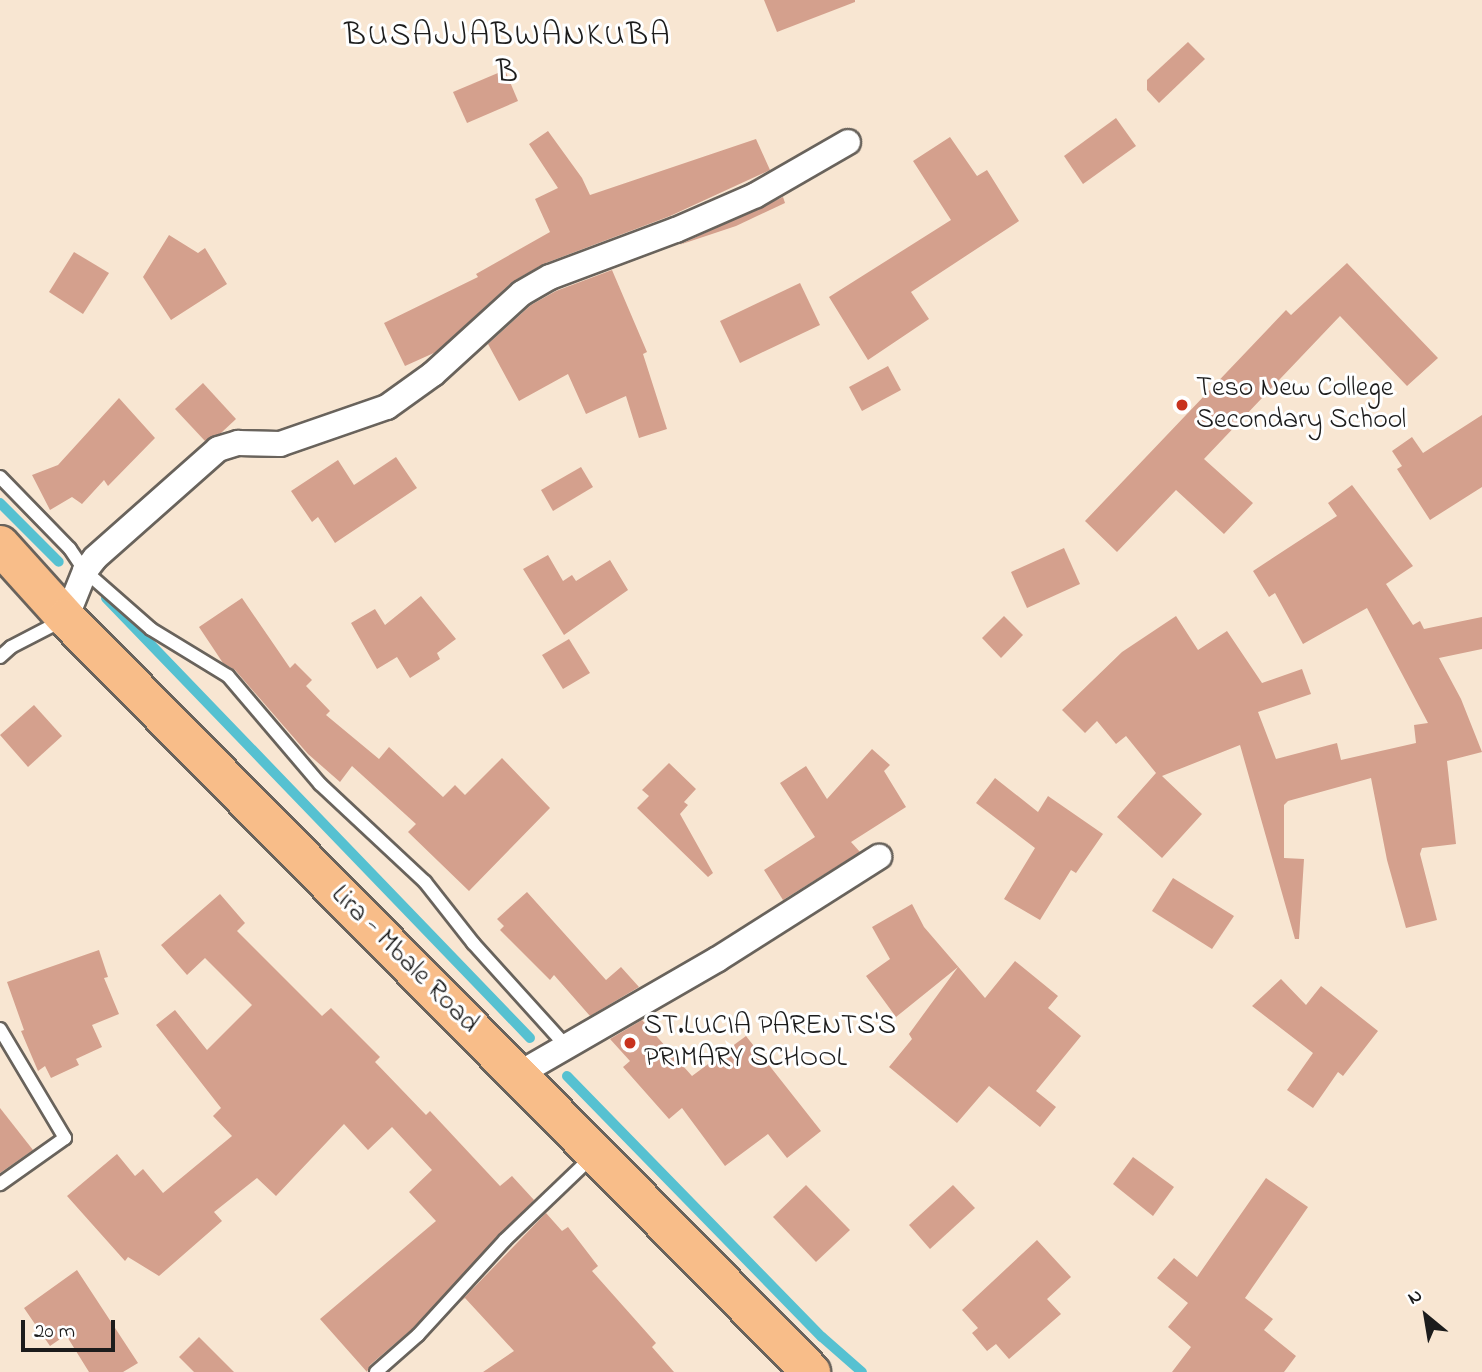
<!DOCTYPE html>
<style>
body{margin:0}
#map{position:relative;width:1482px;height:1372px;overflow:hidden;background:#f8e6d2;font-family:"Indie Flower",sans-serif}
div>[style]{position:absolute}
.stream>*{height:10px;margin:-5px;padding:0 5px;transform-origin:5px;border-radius:5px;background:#56c1d1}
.building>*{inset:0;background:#d4a08d}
.roads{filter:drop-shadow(2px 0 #69635c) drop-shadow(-2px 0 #69635c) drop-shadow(0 2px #69635c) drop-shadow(0 -2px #69635c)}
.service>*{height:12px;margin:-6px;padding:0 6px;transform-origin:6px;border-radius:6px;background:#fff}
.minor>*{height:24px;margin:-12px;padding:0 12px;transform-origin:12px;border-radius:12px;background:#fff}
.primary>*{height:38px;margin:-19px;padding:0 19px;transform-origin:19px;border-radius:19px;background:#f8bd89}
.dots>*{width:19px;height:19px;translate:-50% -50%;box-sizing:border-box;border:4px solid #fff;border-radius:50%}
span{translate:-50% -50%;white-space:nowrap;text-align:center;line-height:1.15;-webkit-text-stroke:6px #fff;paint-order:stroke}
.poi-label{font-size:28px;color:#1c1c1c}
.left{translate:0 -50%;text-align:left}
.street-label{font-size:28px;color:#1c1c1c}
.quarter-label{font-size:32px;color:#1c1c1c;letter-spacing:2px}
.north{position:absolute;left:1391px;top:1281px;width:70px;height:70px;-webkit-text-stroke:5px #fff;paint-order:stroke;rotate:330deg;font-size:19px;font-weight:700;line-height:28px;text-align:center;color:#1c1c1c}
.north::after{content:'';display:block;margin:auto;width:24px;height:32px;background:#1c1c1c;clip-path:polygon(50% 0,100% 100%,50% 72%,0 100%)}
.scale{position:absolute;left:21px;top:1320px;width:94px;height:32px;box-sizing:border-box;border:4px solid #1c1c1c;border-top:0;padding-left:9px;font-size:21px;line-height:24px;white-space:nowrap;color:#1c1c1c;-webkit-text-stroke:5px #fff;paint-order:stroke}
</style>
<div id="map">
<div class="stream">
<div style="left:0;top:503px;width:83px;rotate:45deg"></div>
<div style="left:106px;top:598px;width:611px;rotate:46.06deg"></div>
<div style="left:567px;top:1076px;width:365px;rotate:45.7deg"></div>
<div style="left:822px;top:1337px;width:53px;rotate:41.2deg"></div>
</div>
<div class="building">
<div style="clip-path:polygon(764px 0,855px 0,855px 2px,777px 32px)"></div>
<div style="clip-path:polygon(1188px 42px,1205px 59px,1159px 103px,1147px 90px,1147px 80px)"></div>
<div style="clip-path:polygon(505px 70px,518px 101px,467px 123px,453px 92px)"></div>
<div style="clip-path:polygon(1116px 118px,1136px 146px,1083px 184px,1064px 156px)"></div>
<div style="clip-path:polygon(548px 131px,582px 178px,590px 195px,756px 139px,770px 170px,670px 216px,543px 264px,512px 282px,436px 352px,405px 366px,384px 323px,478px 277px,476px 274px,550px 232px,535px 199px,558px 188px,529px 144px)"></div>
<div style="clip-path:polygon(950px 137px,977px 176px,987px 170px,1019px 221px,911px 292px,929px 319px,868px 360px,829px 297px,951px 220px,913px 161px)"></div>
<div style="clip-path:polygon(783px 197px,785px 203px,736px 226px,679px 245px)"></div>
<div style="clip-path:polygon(169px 235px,198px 253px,205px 248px,227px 284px,171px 320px,143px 277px)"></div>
<div style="clip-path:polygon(74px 252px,109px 273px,83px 314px,49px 292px)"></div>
<div style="clip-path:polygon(1347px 263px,1438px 358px,1407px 386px,1340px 316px,1204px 459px,1253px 503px,1224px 534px,1176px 490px,1117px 552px,1085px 521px,1286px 310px,1291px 315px)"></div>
<div style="clip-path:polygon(612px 270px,647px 352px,643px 354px,667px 429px,639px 438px,626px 396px,586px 414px,568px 374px,519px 401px,488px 344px,531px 305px,556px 291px)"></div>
<div style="clip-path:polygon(800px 283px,820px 325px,740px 363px,720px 321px)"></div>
<div style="clip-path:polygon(888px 366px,901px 390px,862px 411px,849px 387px)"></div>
<div style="clip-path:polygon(203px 383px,236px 419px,221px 433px,205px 441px,175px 409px)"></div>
<div style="clip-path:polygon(119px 398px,155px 438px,108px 486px,104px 480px,82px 504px,72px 497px,50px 510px,32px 475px,58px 465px)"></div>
<div style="clip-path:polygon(1482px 415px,1482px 487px,1430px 520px,1397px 469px,1402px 466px,1392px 451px,1412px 437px,1423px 453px)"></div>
<div style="clip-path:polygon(396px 457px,417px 488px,335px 543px,318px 517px,312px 522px,291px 491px,338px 460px,354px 485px)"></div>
<div style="clip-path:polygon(581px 467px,593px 487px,553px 511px,541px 490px)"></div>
<div style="clip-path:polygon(1352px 485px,1413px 566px,1386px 584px,1413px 625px,1420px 621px,1424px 629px,1482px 617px,1482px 649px,1439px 658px,1461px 699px,1482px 752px,1447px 761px,1456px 844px,1422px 848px,1420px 854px,1437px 920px,1406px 928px,1387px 860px,1371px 778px,1288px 801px,1284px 805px,1284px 858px,1304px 859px,1299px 939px,1295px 939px,1240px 745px,1162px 776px,1202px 814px,1162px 858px,1117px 817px,1156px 773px,1126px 736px,1116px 744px,1097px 721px,1085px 733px,1062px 710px,1122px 652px,1176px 616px,1198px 650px,1227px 631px,1262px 683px,1302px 669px,1311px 694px,1258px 712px,1276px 759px,1337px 743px,1341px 760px,1416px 743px,1414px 725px,1428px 723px,1367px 608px,1303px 644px,1275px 593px,1269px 597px,1253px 571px,1337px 516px,1328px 503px)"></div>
<div style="clip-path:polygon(1064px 548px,1080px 584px,1027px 608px,1011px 572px)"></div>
<div style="clip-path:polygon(548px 555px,563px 581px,572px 575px,576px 581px,610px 560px,628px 590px,564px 635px,523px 569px)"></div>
<div style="clip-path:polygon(421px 596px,456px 639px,437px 653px,440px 659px,410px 678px,397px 657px,377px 669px,351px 623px,375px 609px,385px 625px)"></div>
<div style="clip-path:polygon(242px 598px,290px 668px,295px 663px,312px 680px,306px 686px,330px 711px,326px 715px,379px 759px,389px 747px,443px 797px,455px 785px,465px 795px,502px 758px,550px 808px,469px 891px,408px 832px,416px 824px,352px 766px,340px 782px,308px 754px,235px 670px,223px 663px,199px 627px)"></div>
<div style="clip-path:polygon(1004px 616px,1023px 635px,1001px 658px,982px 638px)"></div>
<div style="clip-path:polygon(569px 639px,590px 673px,563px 689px,542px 655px)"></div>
<div style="clip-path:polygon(34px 705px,62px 736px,28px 767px,0 735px)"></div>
<div style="clip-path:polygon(872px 749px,890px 765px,884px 771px,906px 807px,851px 842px,860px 852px,783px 900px,764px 870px,815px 837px,780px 783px,806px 766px,827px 799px)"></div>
<div style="clip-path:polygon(669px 763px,696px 789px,684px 802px,688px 805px,680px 814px,713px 873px,708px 877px,637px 808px,649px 796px,642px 790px)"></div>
<div style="clip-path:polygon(995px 778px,1038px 812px,1048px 796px,1103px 834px,1076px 873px,1071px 870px,1040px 920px,1004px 899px,1035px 848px,976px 803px)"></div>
<div style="clip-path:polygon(1173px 878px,1234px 916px,1212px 949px,1152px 911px)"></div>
<div style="clip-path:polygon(527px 892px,606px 980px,621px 967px,639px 987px,590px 1016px,554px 975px,550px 980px,500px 930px,504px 926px,497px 919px)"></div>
<div style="clip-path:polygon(220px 894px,245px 923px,237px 931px,322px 1016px,331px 1008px,380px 1057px,375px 1062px,426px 1115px,430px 1111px,500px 1186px,512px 1176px,534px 1200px,412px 1329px,370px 1365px,367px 1372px,320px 1319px,436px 1221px,409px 1192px,432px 1170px,392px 1127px,368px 1150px,344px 1124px,276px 1196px,257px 1178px,214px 1212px,222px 1221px,159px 1276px,128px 1257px,125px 1261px,67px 1196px,117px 1154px,135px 1176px,143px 1169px,163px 1193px,232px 1136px,213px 1116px,221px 1108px,156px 1025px,175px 1010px,207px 1050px,252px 1005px,205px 958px,187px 975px,161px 945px)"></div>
<div style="clip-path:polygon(912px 904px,924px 927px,985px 998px,1015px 961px,1058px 996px,1048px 1008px,1081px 1036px,1036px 1091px,1056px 1107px,1040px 1127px,989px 1086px,957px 1123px,889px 1067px,912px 1039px,909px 1034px,958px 967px,896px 1017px,866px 976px,890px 959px,872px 927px)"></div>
<div style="clip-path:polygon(99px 950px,108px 977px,104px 978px,119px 1014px,92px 1025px,102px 1047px,76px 1059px,79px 1065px,51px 1078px,45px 1066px,38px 1071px,21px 1031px,24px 1030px,7px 982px)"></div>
<div style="clip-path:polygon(1281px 979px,1306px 1005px,1321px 986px,1378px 1031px,1343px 1076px,1338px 1072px,1313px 1108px,1287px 1090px,1313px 1053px,1252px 1006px)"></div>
<div style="clip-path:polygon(642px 1020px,692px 1076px,746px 1036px,821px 1131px,787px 1158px,768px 1134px,725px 1166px,682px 1108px,669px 1119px,623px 1067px,630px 1061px,610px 1039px)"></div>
<div style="clip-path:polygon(0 1108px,33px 1150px,0 1173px)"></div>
<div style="clip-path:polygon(1133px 1157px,1174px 1187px,1153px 1216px,1113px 1184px)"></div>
<div style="clip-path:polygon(1266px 1178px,1308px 1207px,1245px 1298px,1273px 1319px,1264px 1330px,1296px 1356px,1284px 1372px,1172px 1372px,1191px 1347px,1168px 1327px,1188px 1303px,1157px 1278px,1174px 1258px,1197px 1277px)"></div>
<div style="clip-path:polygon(806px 1185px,850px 1230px,816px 1262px,773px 1217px)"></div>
<div style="clip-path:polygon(953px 1185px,975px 1208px,930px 1249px,909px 1225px)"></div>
<div style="clip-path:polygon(546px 1213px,562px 1231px,568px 1227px,598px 1266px,592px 1271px,656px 1343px,652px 1347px,674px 1372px,483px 1372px,514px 1351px,465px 1298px,460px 1302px)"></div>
<div style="clip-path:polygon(1037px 1240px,1071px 1277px,1047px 1299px,1061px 1314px,1009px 1359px,996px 1344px,987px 1351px,972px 1333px,978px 1328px,962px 1310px)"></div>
<div style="clip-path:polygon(77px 1270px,138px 1363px,123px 1372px,89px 1372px,66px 1335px,50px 1346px,24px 1308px)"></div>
<div style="clip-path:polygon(199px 1337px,234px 1372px,194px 1372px,179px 1357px)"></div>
</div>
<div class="roads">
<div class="service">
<div style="left:0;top:477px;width:100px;rotate:45.8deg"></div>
<div style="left:70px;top:549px;width:27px;rotate:56deg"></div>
<div style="left:85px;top:571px;width:88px;rotate:41.3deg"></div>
<div style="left:151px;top:629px;width:90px;rotate:31.4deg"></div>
<div style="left:228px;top:676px;width:142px;rotate:49.6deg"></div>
<div style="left:320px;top:784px;width:144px;rotate:43deg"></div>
<div style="left:425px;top:882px;width:78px;rotate:51.8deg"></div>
<div style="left:473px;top:943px;width:140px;rotate:47.9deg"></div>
<div style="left:0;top:657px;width:15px;rotate:-42deg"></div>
<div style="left:11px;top:647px;width:59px;rotate:-27.4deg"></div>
<div style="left:0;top:1029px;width:127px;rotate:59.2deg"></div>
<div style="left:65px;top:1138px;width:80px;rotate:144.7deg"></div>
<div style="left:376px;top:1372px;width:56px;rotate:-41.4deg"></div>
<div style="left:418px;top:1335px;width:129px;rotate:-47.5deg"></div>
<div style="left:505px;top:1240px;width:120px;rotate:-43.7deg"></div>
</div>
<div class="minor">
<div style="left:66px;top:618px;width:51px;rotate:-68deg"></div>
<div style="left:85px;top:571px;width:16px;rotate:-52deg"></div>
<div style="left:95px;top:558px;width:164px;rotate:-41.5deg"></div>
<div style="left:218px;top:449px;width:21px;rotate:-17deg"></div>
<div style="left:238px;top:443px;width:42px;rotate:1.4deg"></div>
<div style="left:280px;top:444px;width:113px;rotate:-19.1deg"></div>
<div style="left:387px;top:407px;width:57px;rotate:-35.7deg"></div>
<div style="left:433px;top:374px;width:120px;rotate:-42.3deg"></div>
<div style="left:522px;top:293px;width:32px;rotate:-30deg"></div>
<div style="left:550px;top:277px;width:134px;rotate:-20.5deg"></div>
<div style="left:676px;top:230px;width:87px;rotate:-23.6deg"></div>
<div style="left:756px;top:195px;width:106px;rotate:-29.9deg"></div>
<div style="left:517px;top:1075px;width:232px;rotate:-30deg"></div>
<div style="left:718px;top:959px;width:191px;rotate:-32.4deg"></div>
</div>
<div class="primary">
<div style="left:0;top:545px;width:98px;rotate:47.9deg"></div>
<div style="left:66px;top:618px;width:1060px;rotate:45.34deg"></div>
</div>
</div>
<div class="dots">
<div style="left:1182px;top:405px;background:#c8321e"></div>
<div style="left:630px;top:1043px;background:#c8321e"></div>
</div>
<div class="poi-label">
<span class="left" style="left:1196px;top:405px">Teso New College<br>Secondary School</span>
<span class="left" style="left:644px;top:1043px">ST.LUCIA PARENTS'S<br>PRIMARY SCHOOL</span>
</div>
<div class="street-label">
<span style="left:404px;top:960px;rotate:45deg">Lira - Mbale Road</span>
</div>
<div class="quarter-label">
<span style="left:508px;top:56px">BUSAJJABWANKUBA<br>B</span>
</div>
<div class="north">N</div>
<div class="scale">20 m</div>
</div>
